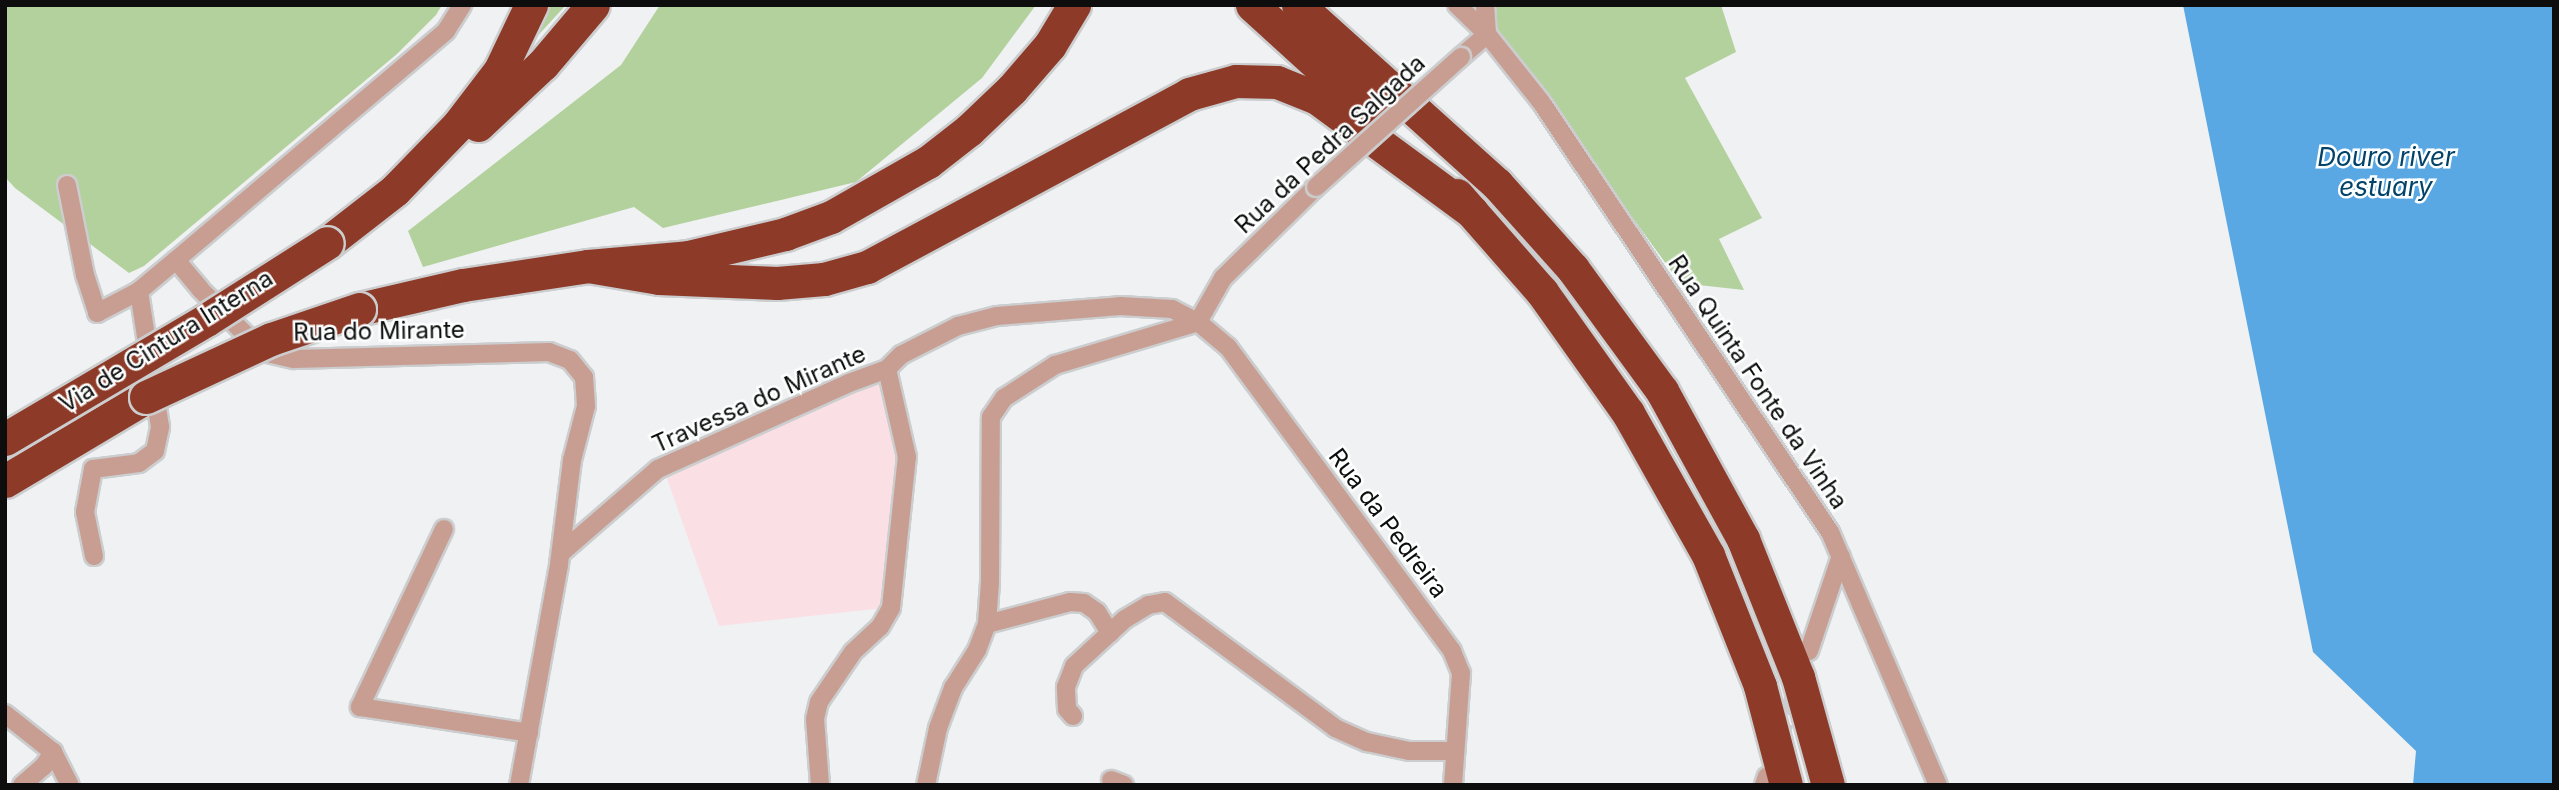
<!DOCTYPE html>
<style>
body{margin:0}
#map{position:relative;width:2559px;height:790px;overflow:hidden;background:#f0f1f3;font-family:Inter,sans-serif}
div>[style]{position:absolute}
.education>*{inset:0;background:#fae0e5}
.green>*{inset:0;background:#b3d19d}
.water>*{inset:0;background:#59a7e3}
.minor-tunnel>*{height:18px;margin-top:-9px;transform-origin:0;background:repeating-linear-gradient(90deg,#cecfd1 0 18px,transparent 0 27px)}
.roads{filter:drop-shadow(2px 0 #cccdce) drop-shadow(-2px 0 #cccdce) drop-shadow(0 2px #cccdce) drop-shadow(0 -2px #cccdce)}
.minor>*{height:18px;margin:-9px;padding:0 9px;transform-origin:9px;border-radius:9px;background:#c89e93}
.motorway>*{height:33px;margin:-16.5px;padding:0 16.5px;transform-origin:16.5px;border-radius:16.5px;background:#8d3a28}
.bridges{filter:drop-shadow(2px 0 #cccdce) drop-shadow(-2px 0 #cccdce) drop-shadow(0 2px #cccdce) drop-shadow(0 -2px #cccdce)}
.minor-bridge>*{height:18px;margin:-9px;padding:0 9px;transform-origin:9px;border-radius:9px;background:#c89e93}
.motorway-bridge>*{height:33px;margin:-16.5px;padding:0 16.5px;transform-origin:16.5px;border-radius:16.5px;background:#8d3a28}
span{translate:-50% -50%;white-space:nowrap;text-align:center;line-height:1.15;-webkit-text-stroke:5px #feffff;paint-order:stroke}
.street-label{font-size:24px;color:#0d0d0e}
.water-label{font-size:26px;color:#03436a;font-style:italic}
.frame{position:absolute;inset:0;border:7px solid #0d0d0e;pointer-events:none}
</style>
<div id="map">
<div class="education">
<div style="clip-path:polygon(877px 381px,900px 448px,884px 608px,719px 626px,665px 473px)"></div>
</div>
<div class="green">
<div style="clip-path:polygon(5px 5px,442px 5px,436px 15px,397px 54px,144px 266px,129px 273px,15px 188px,5px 177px)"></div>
<div style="clip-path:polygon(544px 5px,566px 5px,531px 43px,530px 34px)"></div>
<div style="clip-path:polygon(660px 5px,1036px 5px,982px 78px,856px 182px,663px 228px,634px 207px,423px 267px,408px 231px,621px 65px)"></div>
<div style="clip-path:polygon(1468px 5px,1721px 5px,1736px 52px,1685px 78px,1762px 218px,1719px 239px,1744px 290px,1680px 283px,1505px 42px)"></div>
</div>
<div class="water">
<div style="clip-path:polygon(2183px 5px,2554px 5px,2554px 785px,2413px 785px,2416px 751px,2313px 652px)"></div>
</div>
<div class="minor-tunnel">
<div style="left:1779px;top:740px;width:56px;rotate:-71.2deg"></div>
</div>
<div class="roads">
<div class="minor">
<div style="left:1457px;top:5px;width:42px;rotate:44deg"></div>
<div style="left:1487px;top:34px;width:87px;rotate:51.5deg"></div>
<div style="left:1541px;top:102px;width:518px;rotate:56.1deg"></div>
<div style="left:1830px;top:532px;width:275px;rotate:66.9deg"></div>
<div style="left:1485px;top:5px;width:29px;rotate:86deg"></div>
<div style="left:1461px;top:57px;width:35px;rotate:-41deg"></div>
<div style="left:67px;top:185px;width:92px;rotate:78.7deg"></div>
<div style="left:85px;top:275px;width:40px;rotate:72deg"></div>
<div style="left:97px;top:313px;width:47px;rotate:-27.6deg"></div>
<div style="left:139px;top:291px;width:48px;rotate:-40deg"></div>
<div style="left:176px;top:260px;width:354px;rotate:-40.3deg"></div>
<div style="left:446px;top:31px;width:31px;rotate:-58deg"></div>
<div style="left:176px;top:260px;width:38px;rotate:50deg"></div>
<div style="left:200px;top:289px;width:89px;rotate:45deg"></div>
<div style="left:263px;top:352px;width:32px;rotate:13deg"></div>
<div style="left:294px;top:359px;width:255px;rotate:-1.6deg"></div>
<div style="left:549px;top:352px;width:22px;rotate:21deg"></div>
<div style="left:570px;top:360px;width:22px;rotate:51deg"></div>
<div style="left:584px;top:377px;width:29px;rotate:86deg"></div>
<div style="left:586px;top:406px;width:56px;rotate:104.5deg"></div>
<div style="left:572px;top:460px;width:106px;rotate:97.1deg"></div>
<div style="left:559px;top:565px;width:224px;rotate:100.3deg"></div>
<div style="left:1198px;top:322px;width:51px;rotate:-60.4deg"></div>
<div style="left:1223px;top:278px;width:130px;rotate:-44.4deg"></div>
<div style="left:444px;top:529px;width:197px;rotate:115.3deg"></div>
<div style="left:360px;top:707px;width:171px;rotate:8.7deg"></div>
<div style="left:561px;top:553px;width:128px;rotate:-40.9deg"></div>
<div style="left:658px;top:469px;width:209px;rotate:-24.2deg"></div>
<div style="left:849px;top:383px;width:40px;rotate:-20.2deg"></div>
<div style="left:887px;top:369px;width:20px;rotate:-45deg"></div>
<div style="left:901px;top:355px;width:64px;rotate:-27deg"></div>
<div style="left:958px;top:326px;width:40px;rotate:-14.4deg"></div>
<div style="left:997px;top:316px;width:123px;rotate:-4.6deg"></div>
<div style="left:1120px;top:306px;width:52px;rotate:3.3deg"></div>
<div style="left:1172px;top:309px;width:29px;rotate:27deg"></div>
<div style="left:1198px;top:322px;width:39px;rotate:40deg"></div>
<div style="left:1228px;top:347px;width:378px;rotate:53.6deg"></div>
<div style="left:1452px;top:651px;width:24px;rotate:68deg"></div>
<div style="left:1461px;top:673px;width:112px;rotate:94.1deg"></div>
<div style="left:94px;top:556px;width:45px;rotate:-101.6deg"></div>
<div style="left:85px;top:512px;width:44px;rotate:-79.5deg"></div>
<div style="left:93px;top:469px;width:46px;rotate:-7.4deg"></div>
<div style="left:139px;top:463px;width:20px;rotate:-37deg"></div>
<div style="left:155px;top:451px;width:25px;rotate:-78deg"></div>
<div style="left:160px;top:427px;width:138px;rotate:-98.8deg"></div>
<div style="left:987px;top:624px;width:86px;rotate:-14.8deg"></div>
<div style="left:1070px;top:602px;width:14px;rotate:4deg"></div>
<div style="left:1084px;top:603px;width:16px;rotate:35deg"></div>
<div style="left:1097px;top:612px;width:25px;rotate:58deg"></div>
<div style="left:1809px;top:651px;width:100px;rotate:-71.4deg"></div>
<div style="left:5px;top:714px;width:61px;rotate:38.4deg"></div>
<div style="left:53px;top:752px;width:37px;rotate:63deg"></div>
<div style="left:1073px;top:716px;width:9px;rotate:-131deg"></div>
<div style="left:1067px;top:709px;width:22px;rotate:-93deg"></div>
<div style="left:1066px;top:687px;width:22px;rotate:-69deg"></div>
<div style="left:1074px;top:666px;width:69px;rotate:-42.7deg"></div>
<div style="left:1125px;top:619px;width:27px;rotate:-31deg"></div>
<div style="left:1148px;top:605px;width:17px;rotate:-10deg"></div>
<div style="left:1165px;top:602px;width:212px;rotate:36.5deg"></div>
<div style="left:1335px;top:728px;width:35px;rotate:24deg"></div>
<div style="left:1367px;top:742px;width:43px;rotate:12.1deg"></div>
<div style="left:1409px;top:751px;width:44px"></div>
<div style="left:1111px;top:780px;width:14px;rotate:21deg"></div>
<div style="left:22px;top:785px;width:29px;rotate:-41deg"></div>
<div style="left:44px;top:766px;width:17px;rotate:-57deg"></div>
<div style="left:820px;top:785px;width:66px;rotate:-94.3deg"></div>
<div style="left:815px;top:719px;width:17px;rotate:-77deg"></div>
<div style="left:819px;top:702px;width:60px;rotate:-55.8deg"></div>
<div style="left:853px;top:652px;width:37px;rotate:-43deg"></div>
<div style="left:880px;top:627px;width:22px;rotate:-60deg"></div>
<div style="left:891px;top:608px;width:152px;rotate:-84deg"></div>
<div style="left:907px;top:457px;width:90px;rotate:-102.8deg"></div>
<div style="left:926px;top:785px;width:58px;rotate:-78.1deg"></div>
<div style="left:938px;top:728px;width:43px;rotate:-69.4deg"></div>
<div style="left:953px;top:688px;width:45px;rotate:-57.7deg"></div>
<div style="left:977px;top:650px;width:28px;rotate:-69deg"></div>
<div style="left:987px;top:624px;width:42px;rotate:-85.9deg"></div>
<div style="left:990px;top:582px;width:165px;rotate:-89.7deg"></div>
<div style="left:991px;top:417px;width:23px;rotate:-56deg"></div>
<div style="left:1004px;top:398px;width:61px;rotate:-32.9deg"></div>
<div style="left:1055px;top:365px;width:149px;rotate:-16.7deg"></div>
<div style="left:1764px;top:785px;width:9px;rotate:-72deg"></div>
</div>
<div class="motorway">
<div style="left:1252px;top:5px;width:166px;rotate:42.3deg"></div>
<div style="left:1298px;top:5px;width:268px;rotate:42deg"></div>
<div style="left:1497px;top:184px;width:114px;rotate:48.2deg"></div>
<div style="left:1573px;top:269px;width:151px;rotate:53.9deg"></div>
<div style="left:1662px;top:391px;width:169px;rotate:61.3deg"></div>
<div style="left:1743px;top:539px;width:149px;rotate:68.3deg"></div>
<div style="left:1798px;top:677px;width:112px;rotate:74.5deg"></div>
<div style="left:478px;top:125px;width:89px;rotate:-43.2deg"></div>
<div style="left:543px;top:64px;width:77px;rotate:-49.7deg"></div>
<div style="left:1457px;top:195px;width:129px;rotate:48.8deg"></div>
<div style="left:1542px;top:292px;width:148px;rotate:54.6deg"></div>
<div style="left:1628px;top:413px;width:163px;rotate:60.6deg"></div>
<div style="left:1708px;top:555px;width:141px;rotate:68.3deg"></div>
<div style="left:1760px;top:686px;width:102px;rotate:75.3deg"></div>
<div style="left:327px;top:243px;width:86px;rotate:-37.9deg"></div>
<div style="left:395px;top:190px;width:91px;rotate:-45.9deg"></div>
<div style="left:458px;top:125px;width:69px;rotate:-52.6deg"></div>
<div style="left:500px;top:70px;width:72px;rotate:-64.5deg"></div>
<div style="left:588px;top:266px;width:72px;rotate:9.6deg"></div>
<div style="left:659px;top:278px;width:118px;rotate:2.4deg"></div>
<div style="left:777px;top:283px;width:47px;rotate:-4.9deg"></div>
<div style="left:824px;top:279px;width:45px;rotate:-15.6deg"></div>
<div style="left:867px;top:267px;width:366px;rotate:-28.2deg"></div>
<div style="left:1189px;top:94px;width:49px;rotate:-15.5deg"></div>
<div style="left:1236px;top:81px;width:41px;rotate:1.4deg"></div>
<div style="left:1277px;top:82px;width:43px;rotate:21.8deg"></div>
<div style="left:1317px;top:98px;width:192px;rotate:36.3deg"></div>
<div style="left:359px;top:309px;width:107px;rotate:-13deg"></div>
<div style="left:463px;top:285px;width:126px;rotate:-8.6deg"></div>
<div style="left:588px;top:266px;width:100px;rotate:-5.1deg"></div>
<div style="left:688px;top:257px;width:100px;rotate:-13.3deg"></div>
<div style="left:785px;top:234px;width:49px;rotate:-20.3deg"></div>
<div style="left:831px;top:217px;width:112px;rotate:-29.6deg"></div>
<div style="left:928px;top:162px;width:52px;rotate:-38deg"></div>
<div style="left:969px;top:130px;width:59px;rotate:-43.6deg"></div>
<div style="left:1012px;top:89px;width:58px;rotate:-49.2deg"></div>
<div style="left:1050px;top:45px;width:47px;rotate:-59deg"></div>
<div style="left:5px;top:481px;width:164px;rotate:-30.8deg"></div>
</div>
</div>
<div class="bridges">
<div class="minor-bridge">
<div style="left:1316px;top:187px;width:195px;rotate:-41.9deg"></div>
</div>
<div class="motorway-bridge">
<div style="left:146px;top:397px;width:138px;rotate:-24.9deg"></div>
<div style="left:271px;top:339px;width:93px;rotate:-18.8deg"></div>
<div style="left:5px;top:439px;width:234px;rotate:-30.6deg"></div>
<div style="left:206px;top:320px;width:143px;rotate:-32.5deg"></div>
</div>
</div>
<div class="street-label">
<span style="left:1330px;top:144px;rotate:-43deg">Rua da Pedra Salgada</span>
<span style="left:379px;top:331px;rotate:-1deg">Rua do Mirante</span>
<span style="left:166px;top:341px;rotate:-32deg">Via de Cintura Interna</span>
<span style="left:1758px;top:382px;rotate:56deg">Rua Quinta Fonte da Vinha</span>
<span style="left:759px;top:399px;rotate:-24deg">Travessa do Mirante</span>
<span style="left:1388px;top:523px;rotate:53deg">Rua da Pedreira</span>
</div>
<div class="water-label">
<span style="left:2386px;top:172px">Douro river<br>estuary</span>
</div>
<div class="frame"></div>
</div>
